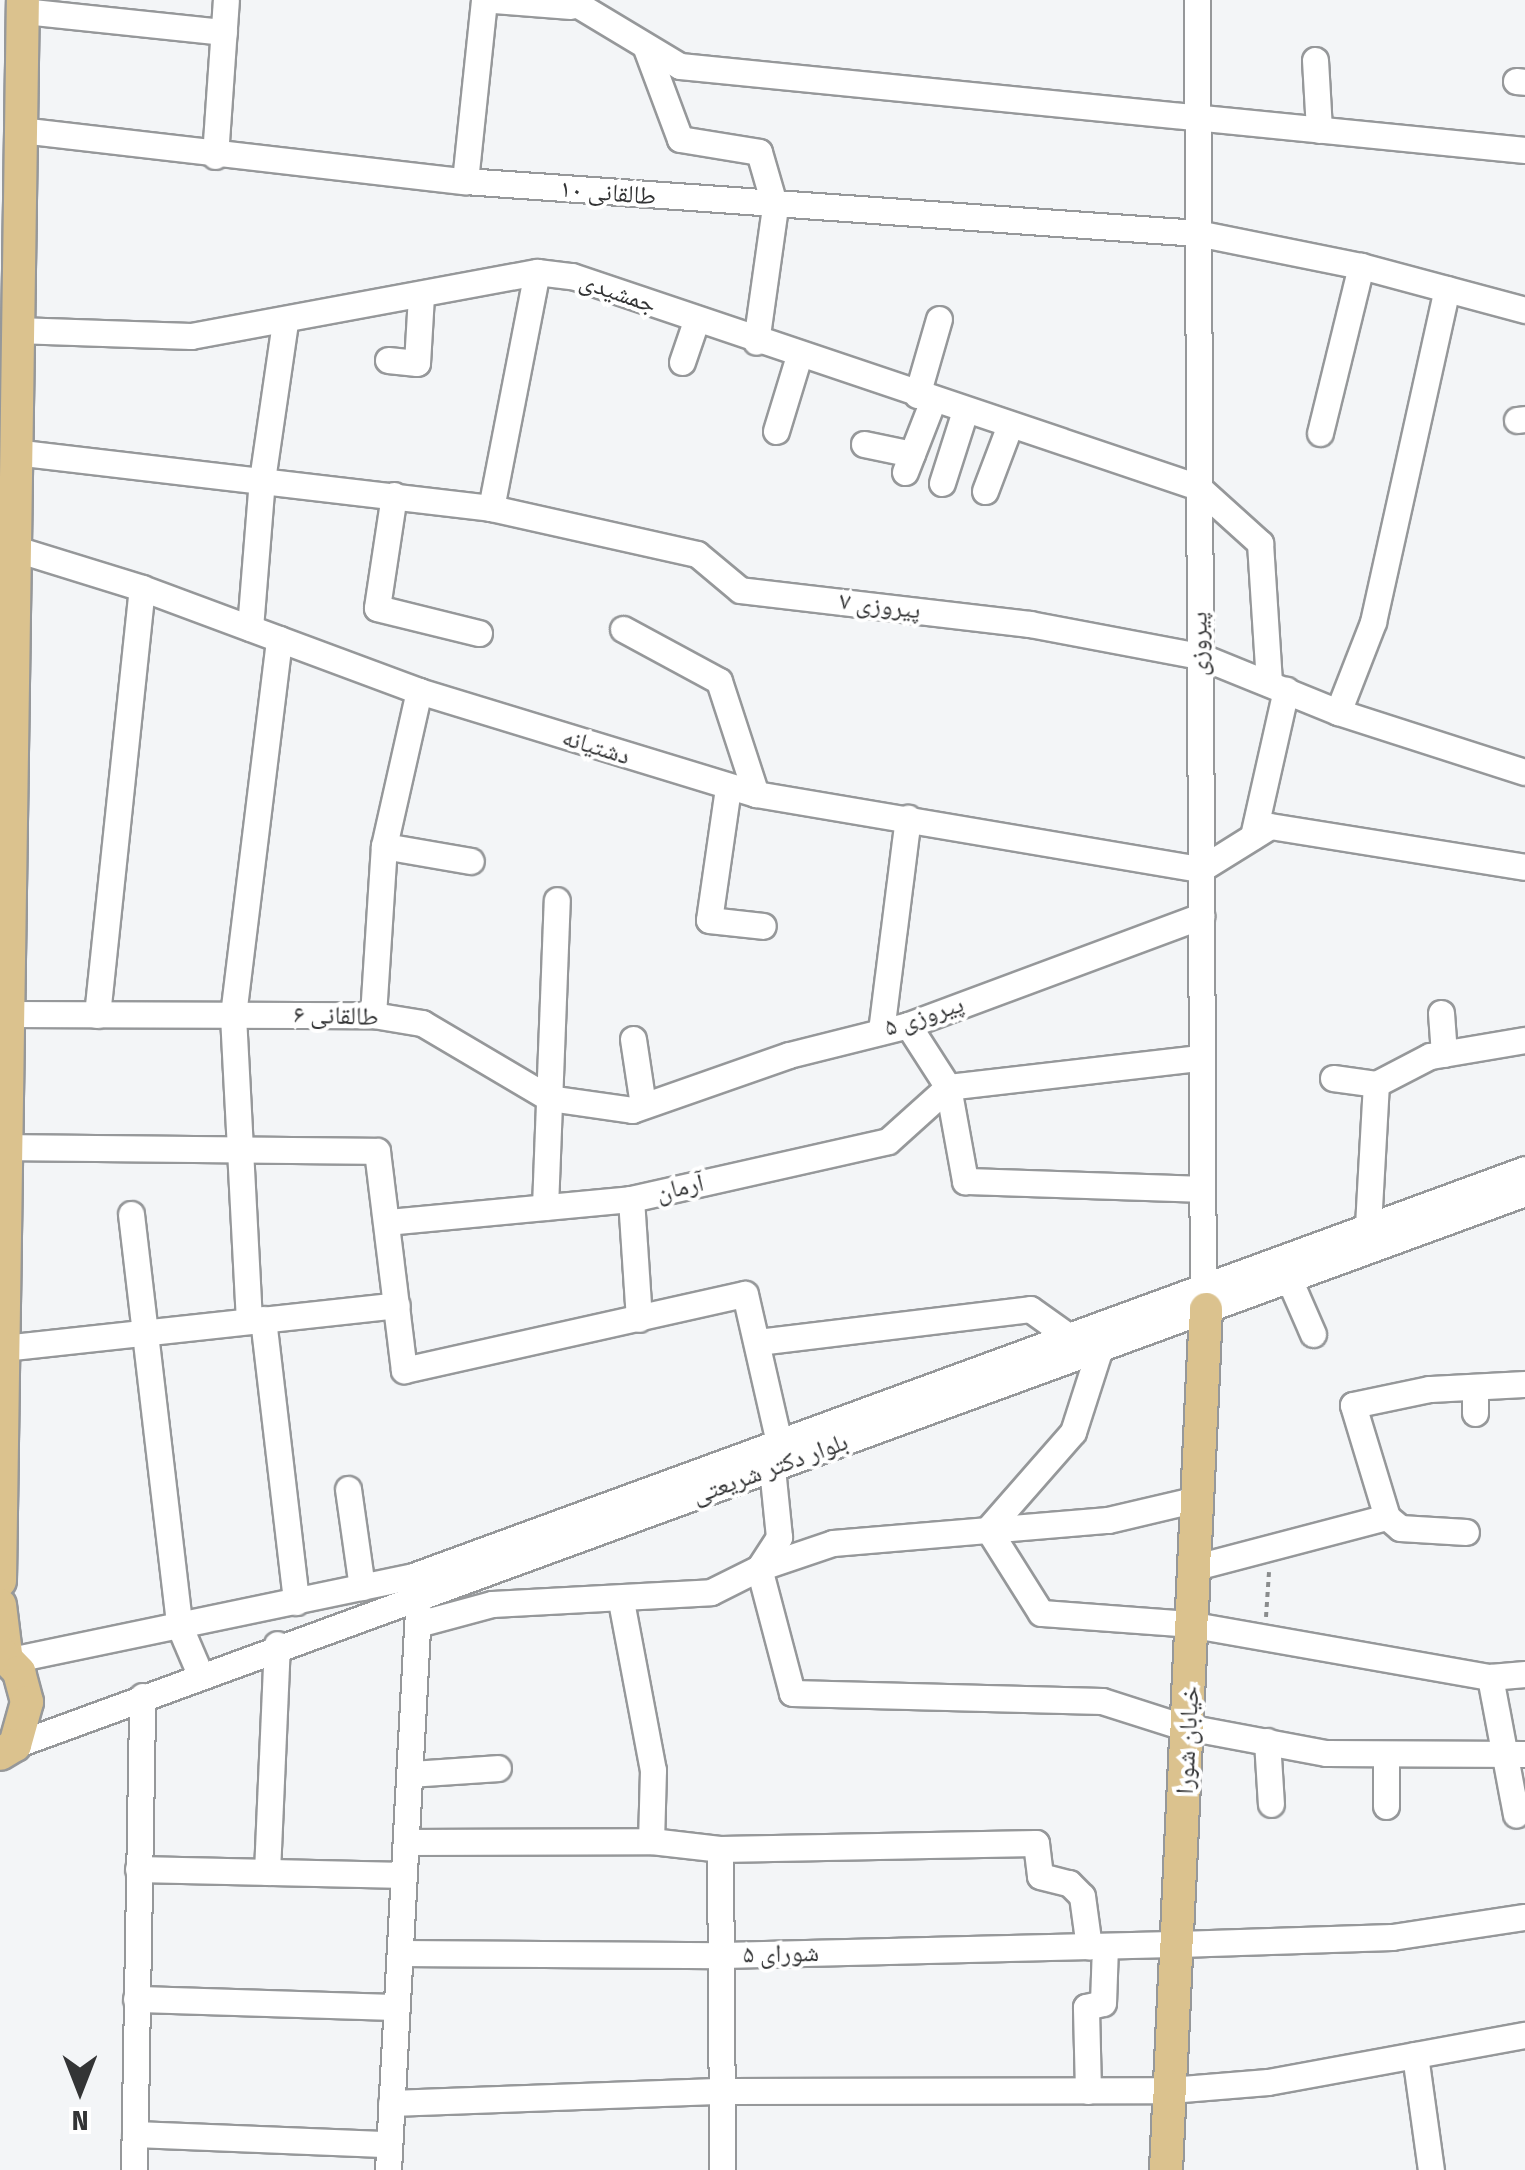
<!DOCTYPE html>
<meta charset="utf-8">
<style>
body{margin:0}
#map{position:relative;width:1525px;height:2170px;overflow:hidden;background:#f3f5f7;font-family:"Fira Sans Condensed","Noto Naskh Arabic",sans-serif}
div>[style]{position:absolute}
.path>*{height:4px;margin-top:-2px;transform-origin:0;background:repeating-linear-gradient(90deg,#8a8c8d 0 5px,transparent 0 10px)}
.roads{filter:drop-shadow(2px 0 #96989a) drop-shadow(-2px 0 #96989a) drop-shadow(0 2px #96989a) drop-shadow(0 -2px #96989a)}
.minor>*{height:25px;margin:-12.5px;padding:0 12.5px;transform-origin:12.5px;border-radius:12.5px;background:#fff}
.major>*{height:32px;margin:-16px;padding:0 16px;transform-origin:16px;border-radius:16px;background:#dbc28e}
span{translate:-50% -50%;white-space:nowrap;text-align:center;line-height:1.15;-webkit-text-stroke:8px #fff;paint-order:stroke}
.street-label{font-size:25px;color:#333435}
.north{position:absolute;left:30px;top:2040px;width:100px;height:100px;-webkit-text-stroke:8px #fff;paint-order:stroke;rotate:180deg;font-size:28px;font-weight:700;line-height:40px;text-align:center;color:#333435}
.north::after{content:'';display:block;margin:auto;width:35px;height:45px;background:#333435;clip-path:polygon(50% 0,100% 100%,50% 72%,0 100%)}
</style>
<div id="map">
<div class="path">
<div style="left:1266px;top:1617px;width:45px;rotate:-86.2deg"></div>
</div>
<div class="roads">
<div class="minor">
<div style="left:494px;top:0;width:77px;rotate:4.5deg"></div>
<div style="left:570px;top:0;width:128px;rotate:31deg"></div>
<div style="left:680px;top:66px;width:849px;rotate:5.68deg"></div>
<div style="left:1197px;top:0;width:1299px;rotate:89.74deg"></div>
<div style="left:23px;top:11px;width:202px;rotate:6deg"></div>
<div style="left:646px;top:48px;width:97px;rotate:69.5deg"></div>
<div style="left:680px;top:139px;width:80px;rotate:9.3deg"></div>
<div style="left:759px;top:152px;width:57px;rotate:73.8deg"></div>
<div style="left:775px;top:207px;width:136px;rotate:98deg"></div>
<div style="left:1315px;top:60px;width:70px;rotate:86.7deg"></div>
<div style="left:1516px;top:81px;width:9px;rotate:6deg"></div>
<div style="left:21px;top:130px;width:447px;rotate:6.6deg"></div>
<div style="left:465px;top:181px;width:734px;rotate:4.06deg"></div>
<div style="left:1197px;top:233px;width:167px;rotate:11.4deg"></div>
<div style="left:1361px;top:266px;width:170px;rotate:15deg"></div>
<div style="left:215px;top:156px;width:156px;rotate:-86deg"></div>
<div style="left:465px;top:181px;width:182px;rotate:-84deg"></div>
<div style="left:16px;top:330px;width:175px;rotate:2deg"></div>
<div style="left:191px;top:336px;width:352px;rotate:-10.5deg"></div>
<div style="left:537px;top:272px;width:35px;rotate:7deg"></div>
<div style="left:572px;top:276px;width:661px;rotate:18.63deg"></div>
<div style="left:1198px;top:487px;width:84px;rotate:42.1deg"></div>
<div style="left:1260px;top:543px;width:140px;rotate:86.3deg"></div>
<div style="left:388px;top:360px;width:29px;rotate:6deg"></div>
<div style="left:417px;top:363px;width:68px;rotate:-86.6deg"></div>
<div style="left:682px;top:362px;width:43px;rotate:-71.1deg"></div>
<div style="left:917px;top:395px;width:79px;rotate:-73.9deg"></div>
<div style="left:1517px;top:420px;width:8px;rotate:-7deg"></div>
<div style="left:776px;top:431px;width:78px;rotate:-73deg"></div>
<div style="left:1320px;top:433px;width:172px;rotate:-76.2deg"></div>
<div style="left:864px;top:444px;width:49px;rotate:11.8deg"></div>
<div style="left:15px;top:452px;width:479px;rotate:6.7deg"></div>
<div style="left:491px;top:508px;width:211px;rotate:12.6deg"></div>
<div style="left:697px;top:554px;width:56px;rotate:39.9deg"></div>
<div style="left:740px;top:590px;width:292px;rotate:6.7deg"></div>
<div style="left:1030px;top:624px;width:173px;rotate:10.7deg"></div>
<div style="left:1200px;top:656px;width:149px;rotate:22.1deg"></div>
<div style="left:1338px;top:712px;width:196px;rotate:17.8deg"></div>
<div style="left:905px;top:472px;width:77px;rotate:-68.7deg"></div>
<div style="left:942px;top:483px;width:76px;rotate:-72.3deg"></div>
<div style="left:985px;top:491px;width:71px;rotate:-69.3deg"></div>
<div style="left:394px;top:495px;width:114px;rotate:98.6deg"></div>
<div style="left:377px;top:608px;width:105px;rotate:13.8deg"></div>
<div style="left:491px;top:508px;width:240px;rotate:-79deg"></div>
<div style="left:0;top:544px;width:149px;rotate:17.2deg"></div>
<div style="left:142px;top:588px;width:296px;rotate:20.4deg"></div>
<div style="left:419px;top:691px;width:352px;rotate:17deg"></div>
<div style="left:756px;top:794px;width:451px;rotate:9.6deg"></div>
<div style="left:1201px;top:869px;width:81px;rotate:-31.9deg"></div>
<div style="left:1270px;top:826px;width:258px;rotate:9.1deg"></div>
<div style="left:250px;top:628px;width:148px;rotate:-85.4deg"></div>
<div style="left:262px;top:480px;width:159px;rotate:-81.7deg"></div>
<div style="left:623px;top:629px;width:109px;rotate:28.4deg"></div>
<div style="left:719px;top:681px;width:119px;rotate:71.9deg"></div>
<div style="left:1338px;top:712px;width:97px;rotate:-68.7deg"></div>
<div style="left:1373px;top:622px;width:341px;rotate:-77.5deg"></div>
<div style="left:728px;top:788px;width:133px;rotate:98.2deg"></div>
<div style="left:709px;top:920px;width:54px;rotate:6.3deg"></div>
<div style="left:1253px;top:836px;width:150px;rotate:-77.3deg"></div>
<div style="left:384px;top:846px;width:88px;rotate:9.8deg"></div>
<div style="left:1441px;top:1013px;width:41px;rotate:85.8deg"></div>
<div style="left:7px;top:1014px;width:366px;rotate:0.2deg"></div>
<div style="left:373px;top:1015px;width:50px;rotate:9.3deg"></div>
<div style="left:422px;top:1023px;width:147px;rotate:30.6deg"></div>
<div style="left:549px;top:1098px;width:84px;rotate:8.2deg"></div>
<div style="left:632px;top:1110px;width:166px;rotate:-19.3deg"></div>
<div style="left:789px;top:1055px;width:123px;rotate:-14.1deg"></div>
<div style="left:908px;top:1025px;width:313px;rotate:-20.4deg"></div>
<div style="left:97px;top:1015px;width:429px;rotate:-84deg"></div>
<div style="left:373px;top:1015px;width:169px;rotate:-86.3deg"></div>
<div style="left:384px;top:846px;width:159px;rotate:-77.3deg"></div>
<div style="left:908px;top:1025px;width:74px;rotate:57.2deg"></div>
<div style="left:948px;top:1087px;width:96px;rotate:79.7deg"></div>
<div style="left:965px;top:1181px;width:235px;rotate:1.9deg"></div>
<div style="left:881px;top:1031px;width:215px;rotate:-82.8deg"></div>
<div style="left:633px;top:1039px;width:67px;rotate:81.4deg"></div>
<div style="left:1333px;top:1078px;width:43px;rotate:7.9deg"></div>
<div style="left:5px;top:1147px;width:372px;rotate:0.6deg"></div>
<div style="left:377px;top:1151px;width:221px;rotate:83deg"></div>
<div style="left:404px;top:1370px;width:349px;rotate:-12.6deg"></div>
<div style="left:745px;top:1294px;width:152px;rotate:77.1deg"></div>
<div style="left:631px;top:1199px;width:120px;rotate:86.2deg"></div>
<div style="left:545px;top:1207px;width:307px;rotate:-87.8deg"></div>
<div style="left:131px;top:1214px;width:414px;rotate:83.3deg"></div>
<div style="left:179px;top:1625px;width:53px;rotate:66.8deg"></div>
<div style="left:388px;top:1222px;width:244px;rotate:-5.4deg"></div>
<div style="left:631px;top:1199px;width:263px;rotate:-12.7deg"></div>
<div style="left:888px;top:1141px;width:81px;rotate:-42deg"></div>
<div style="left:948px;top:1087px;width:254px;rotate:-6.6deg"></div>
<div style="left:1368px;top:1226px;width:142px;rotate:-86.8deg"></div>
<div style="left:1376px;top:1084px;width:61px;rotate:-27.4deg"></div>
<div style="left:1430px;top:1056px;width:96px;rotate:-9.6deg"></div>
<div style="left:1289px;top:1279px;width:60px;rotate:66.4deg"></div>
<div style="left:263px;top:1319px;width:285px;rotate:83.3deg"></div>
<div style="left:249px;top:1321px;width:306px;rotate:-93deg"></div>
<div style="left:233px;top:1015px;width:379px;rotate:-83deg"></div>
<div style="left:758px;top:1342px;width:274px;rotate:-6.9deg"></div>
<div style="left:1030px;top:1309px;width:47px;rotate:35.4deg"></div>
<div style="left:3px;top:1348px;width:396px;rotate:-6.2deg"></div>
<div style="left:1475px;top:1387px;width:26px;rotate:90deg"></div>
<div style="left:348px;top:1489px;width:99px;rotate:81.9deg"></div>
<div style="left:1387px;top:1517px;width:17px;rotate:40deg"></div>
<div style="left:1400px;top:1528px;width:66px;rotate:3.5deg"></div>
<div style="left:988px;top:1529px;width:99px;rotate:57.8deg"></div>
<div style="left:1041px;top:1613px;width:136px;rotate:4.2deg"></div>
<div style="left:988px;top:1529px;width:129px;rotate:-48.8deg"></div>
<div style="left:1073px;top:1432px;width:88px;rotate:-72.2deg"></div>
<div style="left:1196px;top:1567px;width:197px;rotate:-14.7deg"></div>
<div style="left:1387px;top:1517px;width:117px;rotate:-106.9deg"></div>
<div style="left:1353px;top:1405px;width:78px;rotate:-11.9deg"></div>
<div style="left:1429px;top:1389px;width:96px;rotate:-3deg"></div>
<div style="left:759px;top:1568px;width:129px;rotate:75.2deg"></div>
<div style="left:792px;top:1693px;width:310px;rotate:1.5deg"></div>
<div style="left:1102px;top:1701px;width:76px;rotate:17.7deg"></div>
<div style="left:759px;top:1568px;width:37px;rotate:-57deg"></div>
<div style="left:779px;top:1537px;width:69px;rotate:-95.8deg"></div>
<div style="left:621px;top:1601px;width:172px;rotate:79.3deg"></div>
<div style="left:653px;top:1770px;width:71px;rotate:91.6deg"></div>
<div style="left:418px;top:1624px;width:77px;rotate:-15.1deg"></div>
<div style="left:492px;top:1604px;width:219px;rotate:-3.1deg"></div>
<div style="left:711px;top:1592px;width:54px;rotate:-26.6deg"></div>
<div style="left:759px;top:1568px;width:78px;rotate:-18.7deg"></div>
<div style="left:833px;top:1543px;width:276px;rotate:-4.8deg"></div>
<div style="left:1108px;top:1520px;width:78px;rotate:-13.3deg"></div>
<div style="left:1194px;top:1625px;width:301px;rotate:10deg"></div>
<div style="left:1490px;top:1677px;width:35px;rotate:-5deg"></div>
<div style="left:11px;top:1660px;width:411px;rotate:-11.8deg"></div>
<div style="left:413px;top:1576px;width:1184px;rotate:-20.1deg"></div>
<div style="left:1490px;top:1677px;width:140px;rotate:79.3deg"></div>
<div style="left:1187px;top:1727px;width:141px;rotate:10.6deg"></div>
<div style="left:1326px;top:1753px;width:199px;rotate:0.3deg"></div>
<div style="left:1267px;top:1741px;width:63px;rotate:86.4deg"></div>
<div style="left:15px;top:1745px;width:1608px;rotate:-20.08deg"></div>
<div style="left:1386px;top:1754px;width:52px;rotate:90deg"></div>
<div style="left:410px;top:1774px;width:88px;rotate:-3.9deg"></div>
<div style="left:406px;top:1842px;width:245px;rotate:-0.2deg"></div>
<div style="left:651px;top:1841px;width:69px;rotate:6.6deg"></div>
<div style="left:720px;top:1849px;width:316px;rotate:-1.1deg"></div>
<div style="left:1036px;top:1843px;width:33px;rotate:83deg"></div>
<div style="left:1040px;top:1876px;width:30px;rotate:14deg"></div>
<div style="left:1069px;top:1883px;width:18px;rotate:45deg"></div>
<div style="left:1082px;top:1896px;width:51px;rotate:82.2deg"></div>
<div style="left:720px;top:1849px;width:321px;rotate:89.6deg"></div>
<div style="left:138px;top:1869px;width:266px;rotate:1.3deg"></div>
<div style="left:267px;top:1872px;width:228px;rotate:-87.5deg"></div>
<div style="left:1179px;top:1944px;width:213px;rotate:-1.9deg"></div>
<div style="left:1392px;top:1937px;width:134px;rotate:-8.6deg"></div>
<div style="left:400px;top:1953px;width:322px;rotate:0.4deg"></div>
<div style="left:722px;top:1955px;width:440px;rotate:-1.4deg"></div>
<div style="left:136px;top:1999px;width:261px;rotate:1.8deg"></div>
<div style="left:1415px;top:2055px;width:116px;rotate:82.1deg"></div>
<div style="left:1170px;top:2090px;width:98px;rotate:-4.7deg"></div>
<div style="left:1268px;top:2082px;width:261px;rotate:-10.4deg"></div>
<div style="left:1088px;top:2091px;width:84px;rotate:-91.4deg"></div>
<div style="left:1086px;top:2007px;width:17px;rotate:-13deg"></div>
<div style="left:1103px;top:2003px;width:56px;rotate:-88deg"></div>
<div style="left:391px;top:2103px;width:332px;rotate:-2.1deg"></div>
<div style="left:723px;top:2091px;width:431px;rotate:-0.1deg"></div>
<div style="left:135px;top:2134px;width:254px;rotate:2.3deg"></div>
<div style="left:134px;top:2170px;width:474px;rotate:-89deg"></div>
<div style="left:388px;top:2170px;width:560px;rotate:-86.93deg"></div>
</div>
<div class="major">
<div style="left:0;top:1581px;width:1581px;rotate:-89.17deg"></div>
<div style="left:0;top:1605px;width:49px;rotate:83deg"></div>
<div style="left:0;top:1652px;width:28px;rotate:46deg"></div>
<div style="left:19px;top:1672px;width:31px;rotate:75deg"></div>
<div style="left:27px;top:1702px;width:45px;rotate:105.6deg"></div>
<div style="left:15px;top:1745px;width:17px;rotate:149deg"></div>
<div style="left:1166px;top:2170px;width:862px;rotate:-87.34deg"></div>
</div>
</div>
<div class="street-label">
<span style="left:608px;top:193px;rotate:5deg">طالقانی ۱۰</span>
<span style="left:618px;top:293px;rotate:19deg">جمشیدی</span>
<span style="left:880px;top:606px;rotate:7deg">پیروزی ۷</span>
<span style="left:1199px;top:644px;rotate:-90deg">پیروزی</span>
<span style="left:596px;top:747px;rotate:17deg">دشتیانه</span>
<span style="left:336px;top:1016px;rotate:2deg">طالقانی ۶</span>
<span style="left:924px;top:1016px;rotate:-18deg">پیروزی ۵</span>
<span style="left:680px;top:1188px;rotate:-13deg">آرمان</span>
<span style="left:770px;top:1469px;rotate:-20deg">بلوار دکتر شریعتی</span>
<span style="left:1188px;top:1740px;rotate:-87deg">خیابان شورا</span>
<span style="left:781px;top:1954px;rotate:-1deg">شورای ۵</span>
</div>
<div class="north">N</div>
</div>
